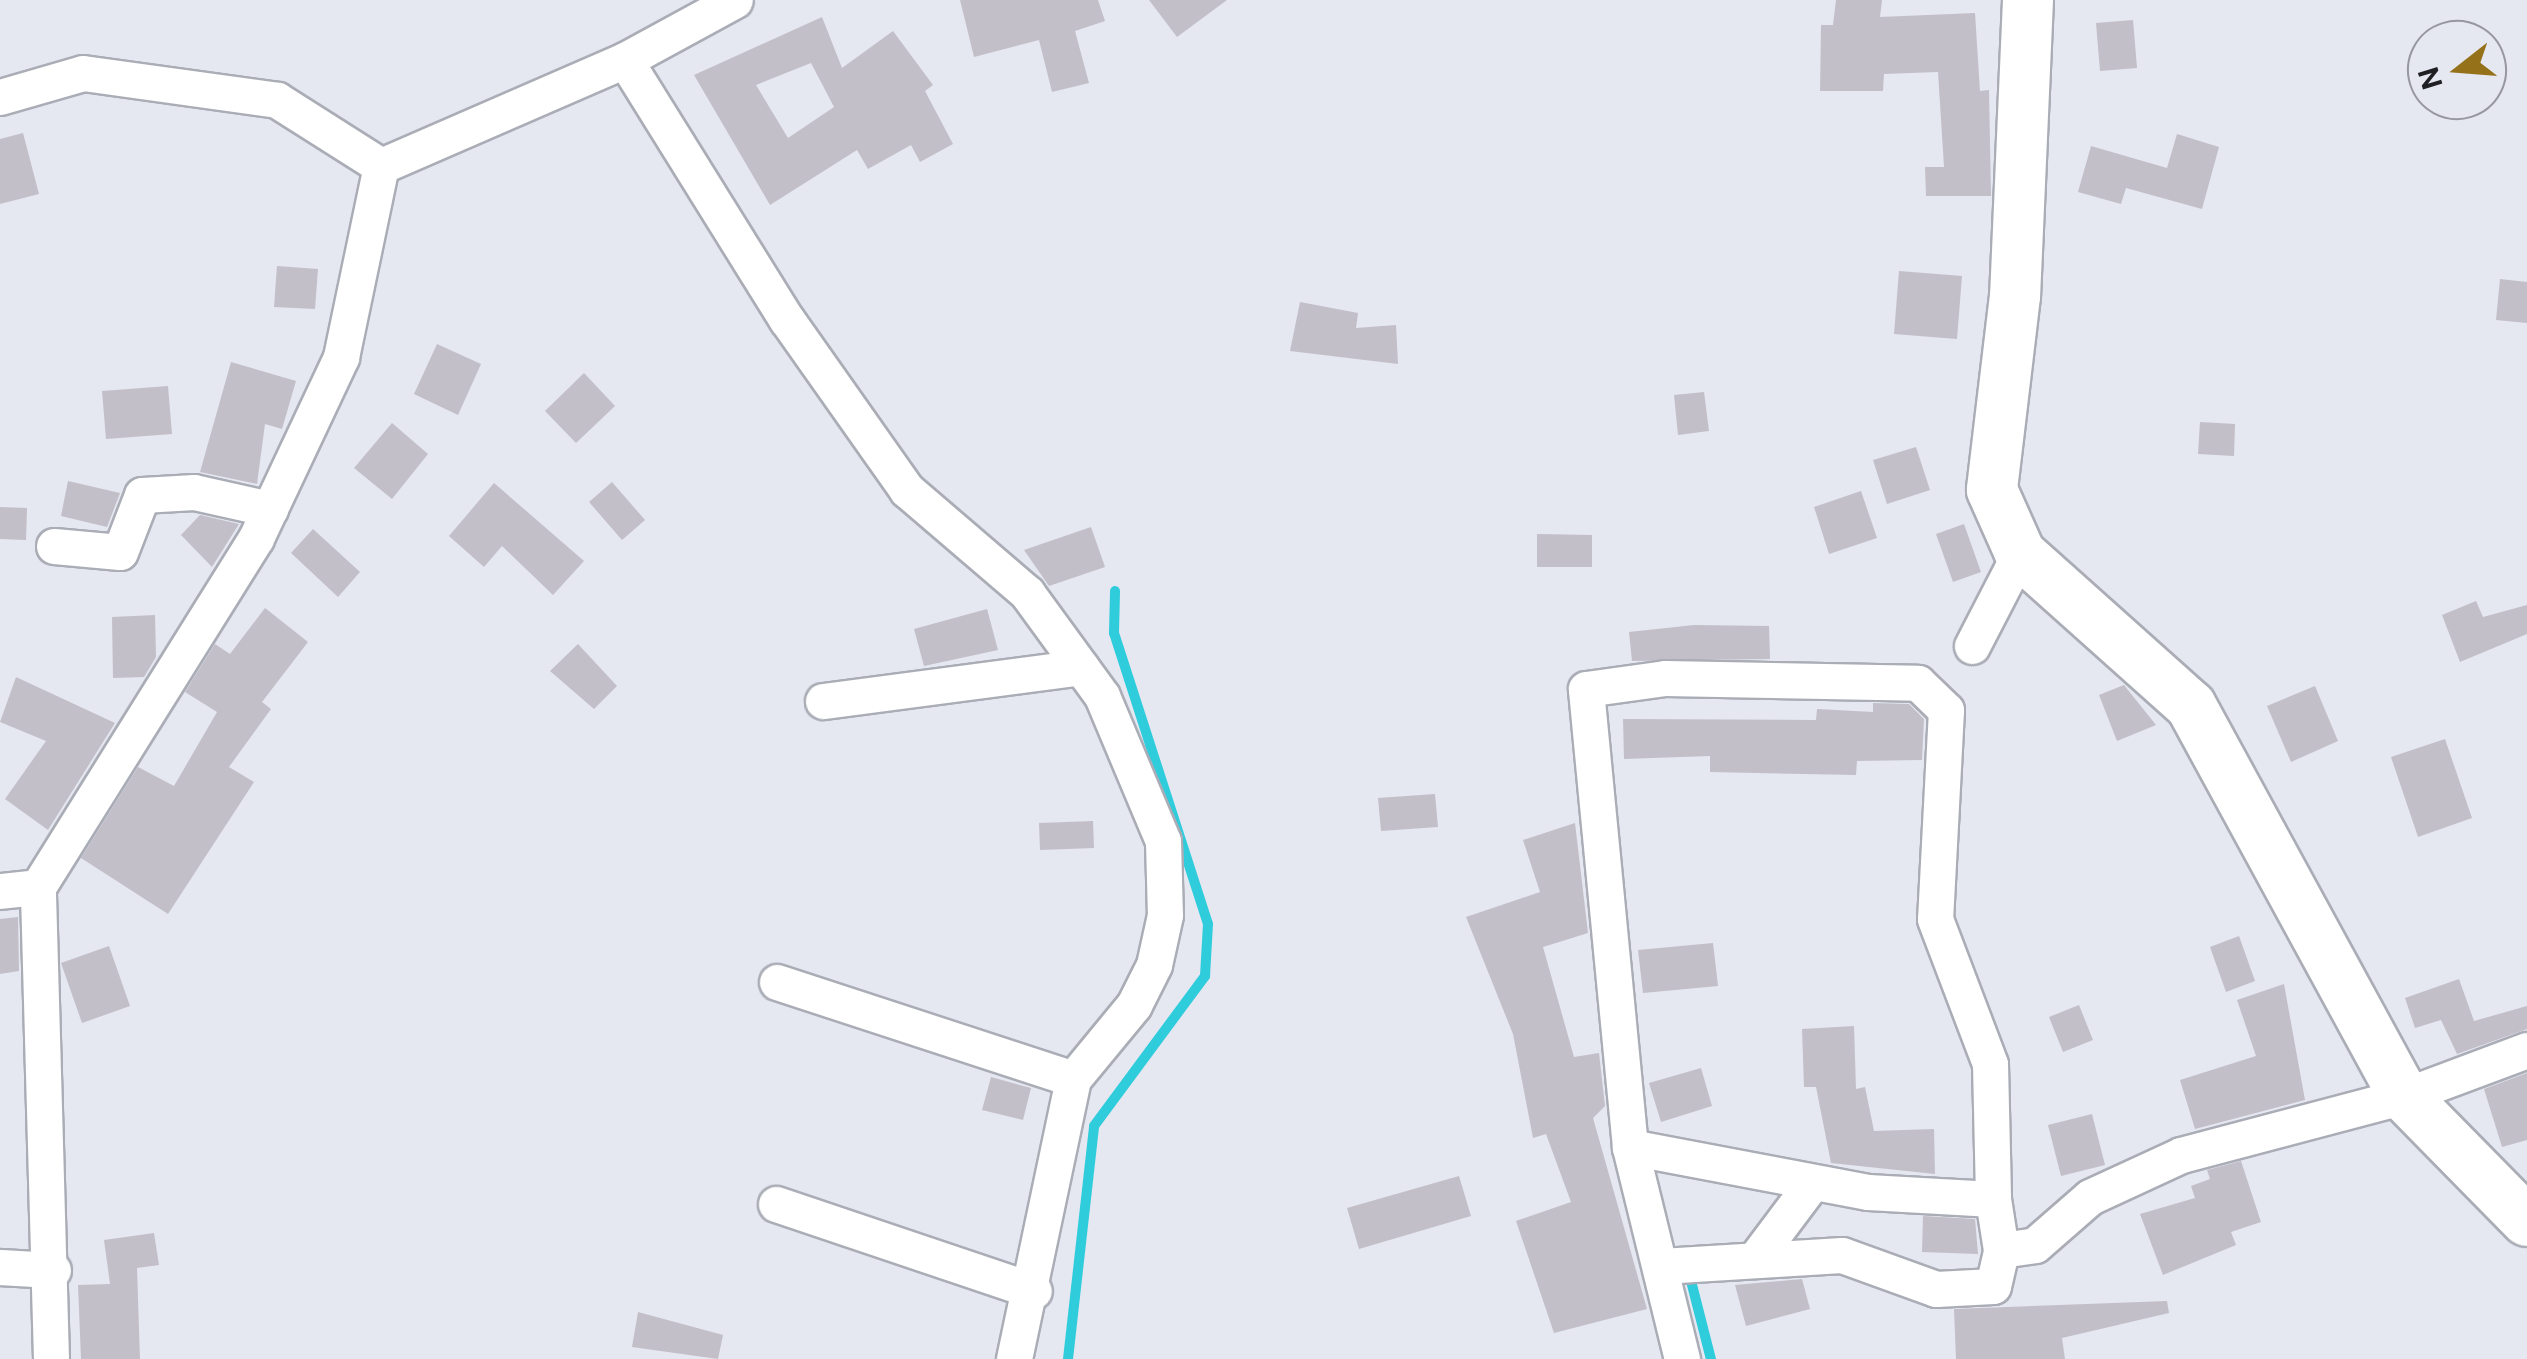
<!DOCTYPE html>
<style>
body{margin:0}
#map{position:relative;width:2527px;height:1359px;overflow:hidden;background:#e5e7f1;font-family:"Public Sans",sans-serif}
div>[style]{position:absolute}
.stream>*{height:10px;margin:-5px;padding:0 5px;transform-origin:5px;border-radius:5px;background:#2fccdc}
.building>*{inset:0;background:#c3bfc8}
.roads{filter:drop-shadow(2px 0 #aaadb6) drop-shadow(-2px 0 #aaadb6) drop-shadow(0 2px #aaadb6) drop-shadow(0 -2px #aaadb6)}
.street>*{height:35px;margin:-17.5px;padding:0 17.5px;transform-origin:17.5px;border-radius:17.5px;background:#fff}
.secondary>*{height:50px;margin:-25px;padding:0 25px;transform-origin:25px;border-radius:25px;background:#fff}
span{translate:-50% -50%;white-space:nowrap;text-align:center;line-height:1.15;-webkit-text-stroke:9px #e5e7f1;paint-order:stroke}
.north{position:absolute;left:2407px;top:20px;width:100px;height:100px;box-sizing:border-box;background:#e5e7f1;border:2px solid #96979f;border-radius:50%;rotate:253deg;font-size:28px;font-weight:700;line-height:40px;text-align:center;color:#202024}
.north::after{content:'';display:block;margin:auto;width:35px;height:45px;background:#95711a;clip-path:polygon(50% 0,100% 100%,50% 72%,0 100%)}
</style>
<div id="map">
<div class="stream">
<div style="left:1689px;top:1273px;width:89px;rotate:75.7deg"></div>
<div style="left:1068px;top:1359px;width:234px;rotate:-83.6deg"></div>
<div style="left:1094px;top:1126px;width:187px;rotate:-53.5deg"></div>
<div style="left:1205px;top:976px;width:52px;rotate:-86.7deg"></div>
<div style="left:1208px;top:924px;width:306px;rotate:-107.9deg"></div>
<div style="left:1114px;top:633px;width:42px;rotate:-88.6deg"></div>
</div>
<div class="building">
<div style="clip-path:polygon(960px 0,1098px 0,1105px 21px,1075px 31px,1089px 83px,1052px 92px,1039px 40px,974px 57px)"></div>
<div style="clip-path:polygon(1149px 0,1227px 0,1177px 37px)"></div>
<div style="clip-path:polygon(1836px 0,1882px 0,1880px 17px,1975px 13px,1980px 91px,1989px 90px,1991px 196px,1926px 196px,1925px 167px,1944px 167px,1938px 72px,1884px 74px,1883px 91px,1820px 91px,1821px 25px,1833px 25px)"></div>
<div style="clip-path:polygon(evenodd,822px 17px,842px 68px,893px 31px,933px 85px,925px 91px,953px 144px,920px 162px,911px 145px,868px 169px,857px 150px,770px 205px,694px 75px,822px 17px,811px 63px,834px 107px,788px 138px,756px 85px,811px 63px)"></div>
<div style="clip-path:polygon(2133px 20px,2137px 68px,2100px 71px,2096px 23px)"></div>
<div style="clip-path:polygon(23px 133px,39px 194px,0 204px,0 139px)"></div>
<div style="clip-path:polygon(2177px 134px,2219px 147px,2202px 209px,2126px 188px,2121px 204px,2078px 192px,2091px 146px,2167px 168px)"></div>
<div style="clip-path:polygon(277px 266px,318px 269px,315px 309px,274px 307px)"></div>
<div style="clip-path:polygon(1899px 271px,1962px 276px,1957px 339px,1894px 334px)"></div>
<div style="clip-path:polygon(2500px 279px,2527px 282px,2527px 323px,2496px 320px)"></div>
<div style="clip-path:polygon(1300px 302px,1358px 313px,1356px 328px,1396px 325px,1398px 364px,1290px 351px)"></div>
<div style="clip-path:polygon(437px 344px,481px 364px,458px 415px,414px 394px)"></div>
<div style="clip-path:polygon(231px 362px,296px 381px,282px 429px,265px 424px,257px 484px,200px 472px)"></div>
<div style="clip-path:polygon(584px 373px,615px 406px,576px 443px,545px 411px)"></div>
<div style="clip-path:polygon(168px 386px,172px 434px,106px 439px,102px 391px)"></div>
<div style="clip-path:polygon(1704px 392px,1709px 431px,1678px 435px,1674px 395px)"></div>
<div style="clip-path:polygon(2200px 422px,2235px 424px,2234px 456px,2198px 454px)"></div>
<div style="clip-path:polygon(392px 423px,428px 454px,392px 499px,354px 468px)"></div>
<div style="clip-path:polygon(1916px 447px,1930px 490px,1887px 504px,1873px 460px)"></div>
<div style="clip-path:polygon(68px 481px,120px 493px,107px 527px,61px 516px)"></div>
<div style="clip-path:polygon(612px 482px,645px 520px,622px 540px,589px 502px)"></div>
<div style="clip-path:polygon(494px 483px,584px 561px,553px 595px,502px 546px,484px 567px,449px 536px)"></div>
<div style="clip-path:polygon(1861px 491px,1877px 538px,1829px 554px,1814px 507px)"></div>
<div style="clip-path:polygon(0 507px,27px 508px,26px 540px,0 539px)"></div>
<div style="clip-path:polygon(200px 515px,239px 524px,212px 567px,181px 535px)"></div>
<div style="clip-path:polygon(1964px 524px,1981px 572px,1953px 582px,1936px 534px)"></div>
<div style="clip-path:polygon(1091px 527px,1105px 567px,1049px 586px,1024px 550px)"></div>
<div style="clip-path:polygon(313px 529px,360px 572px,338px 597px,291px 553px)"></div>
<div style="clip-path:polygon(1537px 534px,1592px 535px,1592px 567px,1537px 567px)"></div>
<div style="clip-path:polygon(2476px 601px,2483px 617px,2527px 605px,2527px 634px,2460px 662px,2442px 615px)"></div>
<div style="clip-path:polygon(265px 608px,308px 642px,262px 702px,271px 709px,229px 767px,254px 782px,168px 914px,81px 858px,138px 767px,174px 786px,217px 712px,185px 692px,215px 644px,230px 654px)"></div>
<div style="clip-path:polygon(987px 609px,998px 650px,924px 666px,914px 629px)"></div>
<div style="clip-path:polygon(155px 615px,156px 657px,144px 677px,113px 678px,112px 617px)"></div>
<div style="clip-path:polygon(1694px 625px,1769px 626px,1770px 659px,1632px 661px,1629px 632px)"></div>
<div style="clip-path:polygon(578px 644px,617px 686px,594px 709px,550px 671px)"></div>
<div style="clip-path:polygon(16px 677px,115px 723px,48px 830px,5px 799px,46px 741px,0 722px)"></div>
<div style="clip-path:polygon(2124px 685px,2156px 725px,2117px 741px,2099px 695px)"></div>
<div style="clip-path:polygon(2315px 686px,2338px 741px,2291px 762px,2267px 706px)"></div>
<div style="clip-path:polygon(1873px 703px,1909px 704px,1924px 719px,1922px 760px,1857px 761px,1856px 775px,1710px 772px,1710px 756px,1624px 759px,1623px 719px,1816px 720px,1817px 709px,1873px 712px)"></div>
<div style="clip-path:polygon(2445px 739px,2472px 818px,2418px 837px,2391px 757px)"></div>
<div style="clip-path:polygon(1435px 794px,1438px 827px,1381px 831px,1378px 798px)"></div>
<div style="clip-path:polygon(1093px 821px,1094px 848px,1040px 850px,1039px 823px)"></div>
<div style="clip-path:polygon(1575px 823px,1588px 933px,1543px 947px,1574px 1057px,1599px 1053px,1605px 1106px,1593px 1118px,1647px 1309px,1554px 1333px,1516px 1221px,1571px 1202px,1546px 1134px,1533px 1138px,1513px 1034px,1466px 917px,1540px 892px,1523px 840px)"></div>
<div style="clip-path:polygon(18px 917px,19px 971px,0 974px,0 919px)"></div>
<div style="clip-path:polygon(2239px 936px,2255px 981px,2226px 992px,2210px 947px)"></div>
<div style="clip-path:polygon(1713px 943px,1718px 986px,1643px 993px,1638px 950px)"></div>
<div style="clip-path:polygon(109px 946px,130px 1006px,82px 1023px,61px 963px)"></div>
<div style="clip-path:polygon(2459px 979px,2474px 1021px,2527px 1006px,2527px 1029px,2457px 1054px,2441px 1020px,2415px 1028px,2405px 998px)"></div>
<div style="clip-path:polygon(2284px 984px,2305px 1100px,2195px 1129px,2180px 1080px,2256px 1056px,2237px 1000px)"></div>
<div style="clip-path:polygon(2079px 1005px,2093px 1040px,2063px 1052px,2049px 1017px)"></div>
<div style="clip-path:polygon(1854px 1026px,1856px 1089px,1865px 1087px,1874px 1131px,1934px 1129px,1935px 1174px,1831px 1163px,1816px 1087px,1804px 1087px,1802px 1029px)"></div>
<div style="clip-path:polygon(1701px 1068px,1712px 1106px,1661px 1122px,1649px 1083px)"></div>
<div style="clip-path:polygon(2527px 1073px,2527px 1140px,2502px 1147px,2484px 1089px)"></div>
<div style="clip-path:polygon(991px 1077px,1031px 1088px,1023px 1120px,982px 1110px)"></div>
<div style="clip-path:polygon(2092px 1114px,2105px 1165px,2061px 1176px,2048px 1125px)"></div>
<div style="clip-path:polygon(2241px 1161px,2261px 1222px,2231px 1232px,2236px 1245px,2163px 1275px,2140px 1214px,2195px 1198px,2191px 1186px,2210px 1179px,2207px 1170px)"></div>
<div style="clip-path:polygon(1459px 1176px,1471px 1216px,1359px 1249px,1347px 1208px)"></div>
<div style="clip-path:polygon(1923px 1216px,1975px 1219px,1978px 1254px,1922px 1252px)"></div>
<div style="clip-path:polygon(154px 1233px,159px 1265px,137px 1268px,140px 1359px,81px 1359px,78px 1285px,110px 1284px,104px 1240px)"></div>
<div style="clip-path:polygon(1802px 1279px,1810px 1309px,1746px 1326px,1735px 1285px)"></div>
<div style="clip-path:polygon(2167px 1301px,2169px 1313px,2062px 1338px,2065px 1359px,1956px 1359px,1954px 1309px)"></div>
<div style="clip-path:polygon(638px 1312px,723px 1335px,718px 1359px,632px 1347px)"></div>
</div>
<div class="roads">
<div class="street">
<div style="left:625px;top:60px;width:306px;rotate:58.1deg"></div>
<div style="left:787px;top:320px;width:208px;rotate:54.8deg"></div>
<div style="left:907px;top:490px;width:158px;rotate:40.6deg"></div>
<div style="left:1027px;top:593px;width:127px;rotate:53.9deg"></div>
<div style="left:1102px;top:696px;width:157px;rotate:67.2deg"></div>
<div style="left:1163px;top:841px;width:74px;rotate:88.5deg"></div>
<div style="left:1165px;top:915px;width:51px;rotate:102.4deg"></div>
<div style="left:1154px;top:965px;width:45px;rotate:116.6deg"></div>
<div style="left:1134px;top:1005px;width:96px;rotate:129.5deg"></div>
<div style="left:1073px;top:1079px;width:286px;rotate:101.9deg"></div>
<div style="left:0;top:97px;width:86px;rotate:-16.1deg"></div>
<div style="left:83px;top:73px;width:196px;rotate:7.9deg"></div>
<div style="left:277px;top:100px;width:123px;rotate:32.4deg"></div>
<div style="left:54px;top:546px;width:66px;rotate:5.2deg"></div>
<div style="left:120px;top:552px;width:61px;rotate:-68.9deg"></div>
<div style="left:142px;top:495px;width:52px;rotate:-3.3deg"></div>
<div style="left:194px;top:492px;width:78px;rotate:12.6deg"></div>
<div style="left:1972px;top:646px;width:105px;rotate:-62.7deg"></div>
<div style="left:823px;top:701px;width:260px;rotate:-7.5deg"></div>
<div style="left:0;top:891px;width:38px;rotate:-6deg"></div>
<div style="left:777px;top:982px;width:311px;rotate:18.1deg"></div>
<div style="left:1630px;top:1147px;width:460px;rotate:-95.5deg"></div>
<div style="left:1586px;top:689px;width:80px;rotate:-7.9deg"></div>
<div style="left:1665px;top:678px;width:253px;rotate:1.1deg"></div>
<div style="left:1918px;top:683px;width:39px;rotate:44deg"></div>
<div style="left:1946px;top:710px;width:209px;rotate:93deg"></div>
<div style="left:1935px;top:919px;width:155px;rotate:69.2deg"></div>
<div style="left:1990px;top:1064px;width:135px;rotate:88.7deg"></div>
<div style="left:776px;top:1204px;width:272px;rotate:18.6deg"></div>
<div style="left:1755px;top:1259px;width:95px;rotate:-53.1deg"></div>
<div style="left:1661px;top:1266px;width:181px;rotate:-3.5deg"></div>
<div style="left:1842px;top:1255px;width:100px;rotate:19.9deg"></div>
<div style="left:1936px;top:1289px;width:57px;rotate:-3deg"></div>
<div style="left:1993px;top:1286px;width:37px;rotate:-77deg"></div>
<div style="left:0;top:1267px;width:53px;rotate:3.2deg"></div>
<div style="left:51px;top:1359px;width:472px;rotate:-91.6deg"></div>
<div style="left:38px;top:887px;width:411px;rotate:-58deg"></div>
<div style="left:256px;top:538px;width:200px;rotate:-64.8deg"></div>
<div style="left:341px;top:357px;width:195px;rotate:-78.2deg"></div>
<div style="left:381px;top:166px;width:266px;rotate:-23.5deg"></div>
<div style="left:625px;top:60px;width:125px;rotate:-28.6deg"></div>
<div style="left:1682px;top:1359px;width:218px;rotate:-103.8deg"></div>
<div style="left:1630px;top:1147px;width:242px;rotate:10.7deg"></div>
<div style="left:1868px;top:1192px;width:125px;rotate:3.2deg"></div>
<div style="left:1993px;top:1199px;width:52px;rotate:81.1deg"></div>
<div style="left:2001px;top:1250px;width:34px;rotate:-8deg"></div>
<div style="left:2035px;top:1245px;width:73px;rotate:-41.1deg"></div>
<div style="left:2090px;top:1197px;width:100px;rotate:-24.8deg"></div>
<div style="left:2181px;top:1155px;width:231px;rotate:-14.8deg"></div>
<div style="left:2404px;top:1096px;width:131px;rotate:-20.5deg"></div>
</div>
<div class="secondary">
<div style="left:2028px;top:0;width:296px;rotate:92.5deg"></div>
<div style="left:2015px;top:296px;width:195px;rotate:96.8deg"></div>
<div style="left:1992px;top:490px;width:69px;rotate:66deg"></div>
<div style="left:2020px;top:553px;width:229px;rotate:41.8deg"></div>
<div style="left:2191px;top:706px;width:444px;rotate:61.4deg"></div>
<div style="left:2404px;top:1096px;width:175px;rotate:45.5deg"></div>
</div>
</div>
<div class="north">N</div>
</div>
